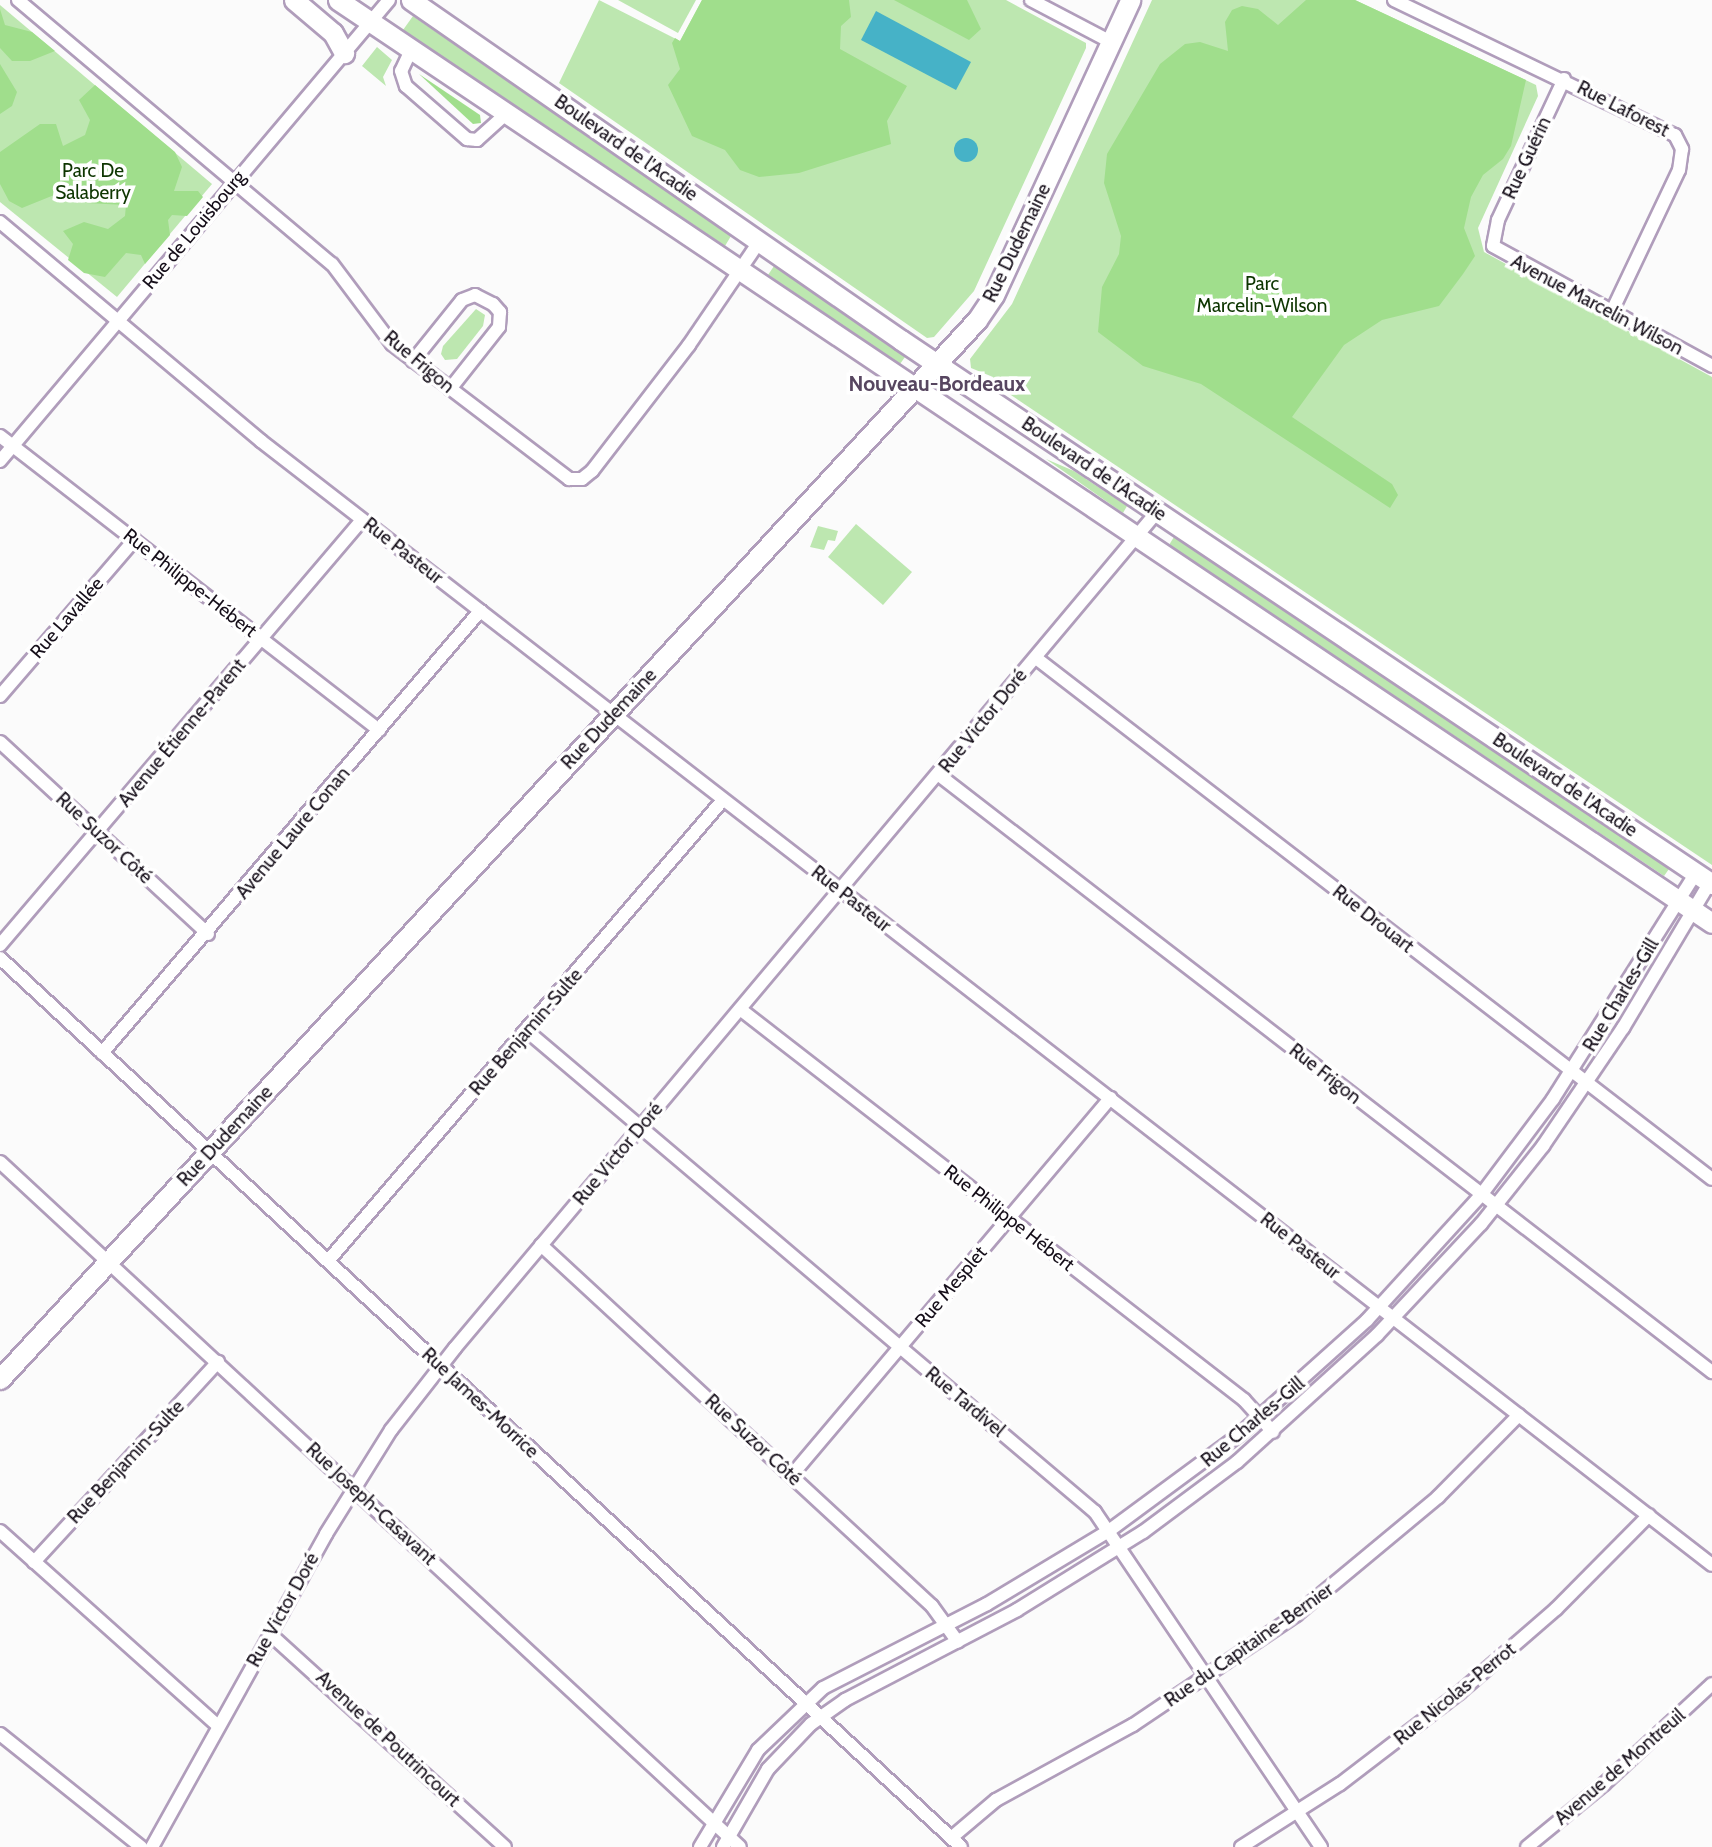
<!DOCTYPE html>
<meta charset="utf-8">
<style>
body{margin:0}
#map{position:relative;width:1712px;height:1847px;overflow:hidden;background:#fbfbfb;font-family:Cabin,sans-serif}
div>[style]{position:absolute}
.green>*{inset:0;background:#bde7b0}
.forest>*{inset:0;background:#a0de8c}
.water>*{inset:0;background:#46b2c7}
.round{border-radius:50%}
.roads{filter:drop-shadow(2px 0 #b09dbb) drop-shadow(-2px 0 #b09dbb) drop-shadow(0 2px #b09dbb) drop-shadow(0 -2px #b09dbb)}
.street>*{height:12px;margin:-6px;padding:0 6px;transform-origin:6px;border-radius:6px;background:#fff}
.secondary>*{height:19px;margin:-9.5px;padding:0 9.5px;transform-origin:9.5px;border-radius:9.5px;background:#fff}
span{translate:-50% -50%;white-space:nowrap;text-align:center;line-height:1.15;-webkit-text-stroke:7px #fff;paint-order:stroke}
.street-label{font-size:19px;color:#150e19}
.park-label{font-size:19px;color:#0d3500}
.neighbourhood-label{font-size:21px;color:#574660;font-weight:700}
</style>
<div id="map">
<div class="green">
<div style="clip-path:polygon(599px 0,680px 41px,702px 0,1006px 0,1086px 43px,1086px 48px,974px 291px,934px 337px,927px 338px,559px 83px)"></div>
<div style="clip-path:polygon(618px 0,696px 0,678px 33px)"></div>
<div style="clip-path:polygon(1152px 0,1355px 0,1536px 85px,1538px 96px,1478px 228px,1484px 252px,1712px 377px,1712px 865px,993px 383px,993px 377px,971px 368px,970px 359px,1012px 304px)"></div>
<div style="clip-path:polygon(0 5px,212px 184px,117px 297px,0 202px)"></div>
<div style="clip-path:polygon(413px 16px,731px 236px,725px 246px,403px 30px)"></div>
<div style="clip-path:polygon(377px 47px,392px 60px,383px 77px,386px 86px,362px 66px)"></div>
<div style="clip-path:polygon(774px 266px,905px 357px,900px 364px,768px 275px)"></div>
<div style="clip-path:polygon(476px 309px,485px 315px,483px 326px,457px 359px,445px 360px,441px 354px,443px 346px)"></div>
<div style="clip-path:polygon(1046px 459px,1074px 471px,1127px 506px,1123px 513px)"></div>
<div style="clip-path:polygon(856px 524px,912px 572px,883px 605px,828px 557px)"></div>
<div style="clip-path:polygon(818px 526px,838px 531px,835px 541px,828px 540px,824px 550px,810px 547px)"></div>
<div style="clip-path:polygon(1174px 537px,1669px 869px,1664px 876px,1169px 545px)"></div>
</div>
<div class="forest">
<div style="clip-path:polygon(702px 0,849px 0,851px 17px,841px 26px,840px 49px,907px 86px,887px 121px,891px 144px,799px 173px,759px 177px,740px 170px,725px 150px,692px 136px,668px 85px,680px 69px,672px 43px,675px 38px,680px 41px)"></div>
<div style="clip-path:polygon(894px 0,967px 0,981px 29px,969px 40px)"></div>
<div style="clip-path:polygon(1306px 0,1355px 0,1526px 80px,1511px 146px,1503px 159px,1483px 175px,1471px 197px,1464px 228px,1475px 256px,1463px 274px,1439px 306px,1382px 320px,1344px 345px,1292px 417px,1392px 484px,1398px 495px,1390px 508px,1201px 384px,1143px 366px,1098px 332px,1102px 287px,1119px 254px,1121px 236px,1104px 183px,1107px 154px,1160px 64px,1185px 44px,1200px 42px,1228px 51px,1225px 22px,1232px 10px,1242px 6px,1258px 9px,1278px 25px)"></div>
<div style="clip-path:polygon(0 9px,5px 25px,32px 32px,55px 51px,30px 61px,12px 61px,0 48px)"></div>
<div style="clip-path:polygon(0 64px,17px 92px,12px 106px,0 114px)"></div>
<div style="clip-path:polygon(419px 74px,480px 115px,481px 123px,473px 124px)"></div>
<div style="clip-path:polygon(95px 85px,175px 152px,182px 167px,174px 191px,198px 191px,203px 197px,187px 216px,172px 215px,168px 220px,170px 235px,145px 264px,141px 255px,126px 253px,105px 277px,84px 273px,68px 260px,73px 244px,63px 231px,84px 222px,108px 229px,125px 216px,126px 205px,86px 203px,75px 199px,69px 189px,22px 208px,9px 201px,0 184px,0 152px,40px 124px,56px 124px,63px 146px,85px 135px,90px 120px,79px 100px)"></div>
</div>
<div class="water">
<div style="clip-path:polygon(876px 11px,971px 62px,956px 90px,861px 40px)"></div>
<div class="round" style="left:954px;top:138px;width:24px;height:24px"></div>
</div>
<div class="roads">
<div class="street">
<div style="left:18px;top:0;width:410px;rotate:40.1deg"></div>
<div style="left:332px;top:264px;width:100px;rotate:53.1deg"></div>
<div style="left:392px;top:344px;width:223px;rotate:37.3deg"></div>
<div style="left:569px;top:479px;width:13px"></div>
<div style="left:582px;top:479px;width:13px;rotate:-39deg"></div>
<div style="left:592px;top:471px;width:159px;rotate:-52.4deg"></div>
<div style="left:689px;top:345px;width:125px;rotate:-55.8deg"></div>
<div style="left:1031px;top:0;width:90px;rotate:27.7deg"></div>
<div style="left:1394px;top:0;width:312px;rotate:25.7deg"></div>
<div style="left:1675px;top:135px;width:16px;rotate:63deg"></div>
<div style="left:1682px;top:149px;width:21px;rotate:98deg"></div>
<div style="left:1679px;top:170px;width:158px;rotate:115.4deg"></div>
<div style="left:411px;top:50px;width:23px;rotate:115deg"></div>
<div style="left:401px;top:71px;width:16px;rotate:72deg"></div>
<div style="left:406px;top:86px;width:81px;rotate:41deg"></div>
<div style="left:467px;top:139px;width:10px;rotate:6deg"></div>
<div style="left:477px;top:140px;width:39px;rotate:-42deg"></div>
<div style="left:1564px;top:79px;width:156px;rotate:115.1deg"></div>
<div style="left:1498px;top:220px;width:26px;rotate:101deg"></div>
<div style="left:1493px;top:246px;width:250px;rotate:28.7deg"></div>
<div style="left:0;top:222px;width:341px;rotate:40deg"></div>
<div style="left:261px;top:441px;width:1835px;rotate:37.76deg"></div>
<div style="left:413px;top:361px;width:78px;rotate:-51.2deg"></div>
<div style="left:462px;top:300px;width:14px;rotate:-21deg"></div>
<div style="left:475px;top:295px;width:20px;rotate:27deg"></div>
<div style="left:493px;top:304px;width:11px;rotate:49deg"></div>
<div style="left:500px;top:312px;width:15px;rotate:94deg"></div>
<div style="left:499px;top:327px;width:79px;rotate:128.3deg"></div>
<div style="left:0;top:436px;width:480px;rotate:37.8deg"></div>
<div style="left:0;top:461px;width:603px;rotate:-49.84deg"></div>
<div style="left:1036px;top:658px;width:853px;rotate:37.62deg"></div>
<div style="left:0;top:696px;width:206px;rotate:-49.3deg"></div>
<div style="left:0;top:742px;width:283px;rotate:42.7deg"></div>
<div style="left:939px;top:775px;width:977px;rotate:37.68deg"></div>
<div style="left:0;top:945px;width:558px;rotate:-49.58deg"></div>
<div style="left:0;top:958px;width:1309px;rotate:42.77deg"></div>
<div style="left:740px;top:1009px;width:638px;rotate:37.8deg"></div>
<div style="left:1244px;top:1400px;width:43px;rotate:47.8deg"></div>
<div style="left:527px;top:1031px;width:744px;rotate:40.26deg"></div>
<div style="left:1095px;top:1512px;width:404px;rotate:56deg"></div>
<div style="left:102px;top:1053px;width:582px;rotate:-49.46deg"></div>
<div style="left:0;top:1162px;width:1008px;rotate:42.79deg"></div>
<div style="left:541px;top:1245px;width:532px;rotate:42.72deg"></div>
<div style="left:932px;top:1606px;width:44px;rotate:54.2deg"></div>
<div style="left:328px;top:1261px;width:606px;rotate:-49.42deg"></div>
<div style="left:791px;top:1476px;width:495px;rotate:-49.8deg"></div>
<div style="left:0;top:1531px;width:292px;rotate:41.8deg"></div>
<div style="left:34px;top:1562px;width:272px;rotate:-47.4deg"></div>
<div style="left:270px;top:1634px;width:317px;rotate:42.2deg"></div>
<div style="left:0;top:1734px;width:181px;rotate:38.7deg"></div>
<div style="left:951px;top:1838px;width:59px;rotate:-40.2deg"></div>
<div style="left:996px;top:1800px;width:156px;rotate:-28.7deg"></div>
<div style="left:1133px;top:1725px;width:197px;rotate:-34deg"></div>
<div style="left:1296px;top:1615px;width:185px;rotate:-39.7deg"></div>
<div style="left:1438px;top:1497px;width:115px;rotate:-45.4deg"></div>
<div style="left:152px;top:1847px;width:358px;rotate:-60.9deg"></div>
<div style="left:326px;top:1534px;width:123px;rotate:-58deg"></div>
<div style="left:391px;top:1430px;width:104px;rotate:-52deg"></div>
<div style="left:455px;top:1348px;width:1092px;rotate:-49.98deg"></div>
<div style="left:700px;top:1847px;width:113px;rotate:-59.1deg"></div>
<div style="left:758px;top:1750px;width:90px;rotate:-43.6deg"></div>
<div style="left:823px;top:1688px;width:184px;rotate:-27.1deg"></div>
<div style="left:987px;top:1604px;width:144px;rotate:-31deg"></div>
<div style="left:1110px;top:1530px;width:160px;rotate:-36.4deg"></div>
<div style="left:1239px;top:1435px;width:172px;rotate:-41.9deg"></div>
<div style="left:1367px;top:1320px;width:169px;rotate:-47.6deg"></div>
<div style="left:1481px;top:1195px;width:120px;rotate:-53.1deg"></div>
<div style="left:1553px;top:1099px;width:267px;rotate:-57.7deg"></div>
<div style="left:723px;top:1847px;width:90px;rotate:-60deg"></div>
<div style="left:768px;top:1769px;width:62px;rotate:-46.3deg"></div>
<div style="left:811px;top:1724px;width:42px;rotate:-35.2deg"></div>
<div style="left:845px;top:1700px;width:194px;rotate:-27.6deg"></div>
<div style="left:1017px;top:1610px;width:148px;rotate:-31.8deg"></div>
<div style="left:1143px;top:1532px;width:117px;rotate:-36.7deg"></div>
<div style="left:1237px;top:1462px;width:189px;rotate:-42.2deg"></div>
<div style="left:1377px;top:1335px;width:152px;rotate:-46.9deg"></div>
<div style="left:1481px;top:1224px;width:100px;rotate:-51.5deg"></div>
<div style="left:1543px;top:1146px;width:143px;rotate:-55.9deg"></div>
<div style="left:1623px;top:1028px;width:170px;rotate:-59.2deg"></div>
<div style="left:1241px;top:1847px;width:117px;rotate:-32.5deg"></div>
<div style="left:1340px;top:1784px;width:150px;rotate:-37.4deg"></div>
<div style="left:1459px;top:1693px;width:128px;rotate:-40.9deg"></div>
<div style="left:1556px;top:1609px;width:132px;rotate:-45.3deg"></div>
<div style="left:1527px;top:1847px;width:99px;rotate:-39.3deg"></div>
<div style="left:1604px;top:1784px;width:147px;rotate:-42.8deg"></div>
</div>
<div class="secondary">
<div style="left:294px;top:0;width:51px;rotate:40.2deg"></div>
<div style="left:333px;top:33px;width:23px;rotate:61deg"></div>
<div style="left:338px;top:0;width:1655px;rotate:33.89deg"></div>
<div style="left:411px;top:0;width:596px;rotate:34.76deg"></div>
<div style="left:901px;top:340px;width:977px;rotate:33.85deg"></div>
<div style="left:0;top:1379px;width:1441px;rotate:-47.31deg"></div>
<div style="left:977px;top:320px;width:30px;rotate:-56deg"></div>
<div style="left:994px;top:295px;width:325px;rotate:-65.2deg"></div>
</div>
</div>
<div class="street-label">
<span style="left:1623px;top:109px;rotate:27deg">Rue Laforest</span>
<span style="left:626px;top:148px;rotate:35deg">Boulevard de l'Acadie</span>
<span style="left:1527px;top:158px;rotate:-65deg">Rue Guérin</span>
<span style="left:194px;top:230px;rotate:-50deg">Rue de Louisbourg</span>
<span style="left:1017px;top:243px;rotate:-64deg">Rue Dudemaine</span>
<span style="left:1597px;top:305px;rotate:28deg">Avenue Marcelin Wilson</span>
<span style="left:419px;top:362px;rotate:40deg">Rue Frigon</span>
<span style="left:1094px;top:469px;rotate:34deg">Boulevard de l'Acadie</span>
<span style="left:403px;top:551px;rotate:38deg">Rue Pasteur</span>
<span style="left:190px;top:583px;rotate:38deg">Rue Philippe-Hébert</span>
<span style="left:67px;top:618px;rotate:-49deg">Rue Lavallée</span>
<span style="left:609px;top:719px;rotate:-47deg">Rue Dudemaine</span>
<span style="left:983px;top:721px;rotate:-51deg">Rue Victor Doré</span>
<span style="left:182px;top:733px;rotate:-50deg">Avenue Étienne-Parent</span>
<span style="left:1565px;top:785px;rotate:34deg">Boulevard de l'Acadie</span>
<span style="left:293px;top:833px;rotate:-50deg">Avenue Laure Conan</span>
<span style="left:104px;top:838px;rotate:43deg">Rue Suzor Côté</span>
<span style="left:851px;top:899px;rotate:38deg">Rue Pasteur</span>
<span style="left:1373px;top:919px;rotate:38deg">Rue Drouart</span>
<span style="left:1621px;top:995px;rotate:-59deg">Rue Charles-Gill</span>
<span style="left:526px;top:1032px;rotate:-49deg">Rue Benjamin-Sulte</span>
<span style="left:1325px;top:1074px;rotate:38deg">Rue Frigon</span>
<span style="left:225px;top:1136px;rotate:-47deg">Rue Dudemaine</span>
<span style="left:618px;top:1154px;rotate:-50deg">Rue Victor Doré</span>
<span style="left:1009px;top:1218px;rotate:38deg">Rue Philippe Hébert</span>
<span style="left:1300px;top:1246px;rotate:38deg">Rue Pasteur</span>
<span style="left:951px;top:1287px;rotate:-50deg">Rue Mesplet</span>
<span style="left:965px;top:1402px;rotate:40deg">Rue Tardivel</span>
<span style="left:480px;top:1403px;rotate:43deg">Rue James-Morrice</span>
<span style="left:1253px;top:1422px;rotate:-40deg">Rue Charles-Gill</span>
<span style="left:753px;top:1440px;rotate:43deg">Rue Suzor Côté</span>
<span style="left:126px;top:1462px;rotate:-47deg">Rue Benjamin-Sulte</span>
<span style="left:371px;top:1504px;rotate:43deg">Rue Joseph-Casavant</span>
<span style="left:283px;top:1610px;rotate:-61deg">Rue Victor Doré</span>
<span style="left:1249px;top:1645px;rotate:-35deg">Rue du Capitaine-Bernier</span>
<span style="left:1455px;top:1694px;rotate:-39deg">Rue Nicolas-Perrot</span>
<span style="left:388px;top:1739px;rotate:43deg">Avenue de Poutrincourt</span>
<span style="left:1620px;top:1767px;rotate:-41deg">Avenue de Montreuil</span>
</div>
<div class="park-label">
<span style="left:93px;top:182px">Parc De<br>Salaberry</span>
<span style="left:1262px;top:295px">Parc<br>Marcelin-Wilson</span>
</div>
<div class="neighbourhood-label">
<span style="left:937px;top:384px">Nouveau-Bordeaux</span>
</div>
</div>
